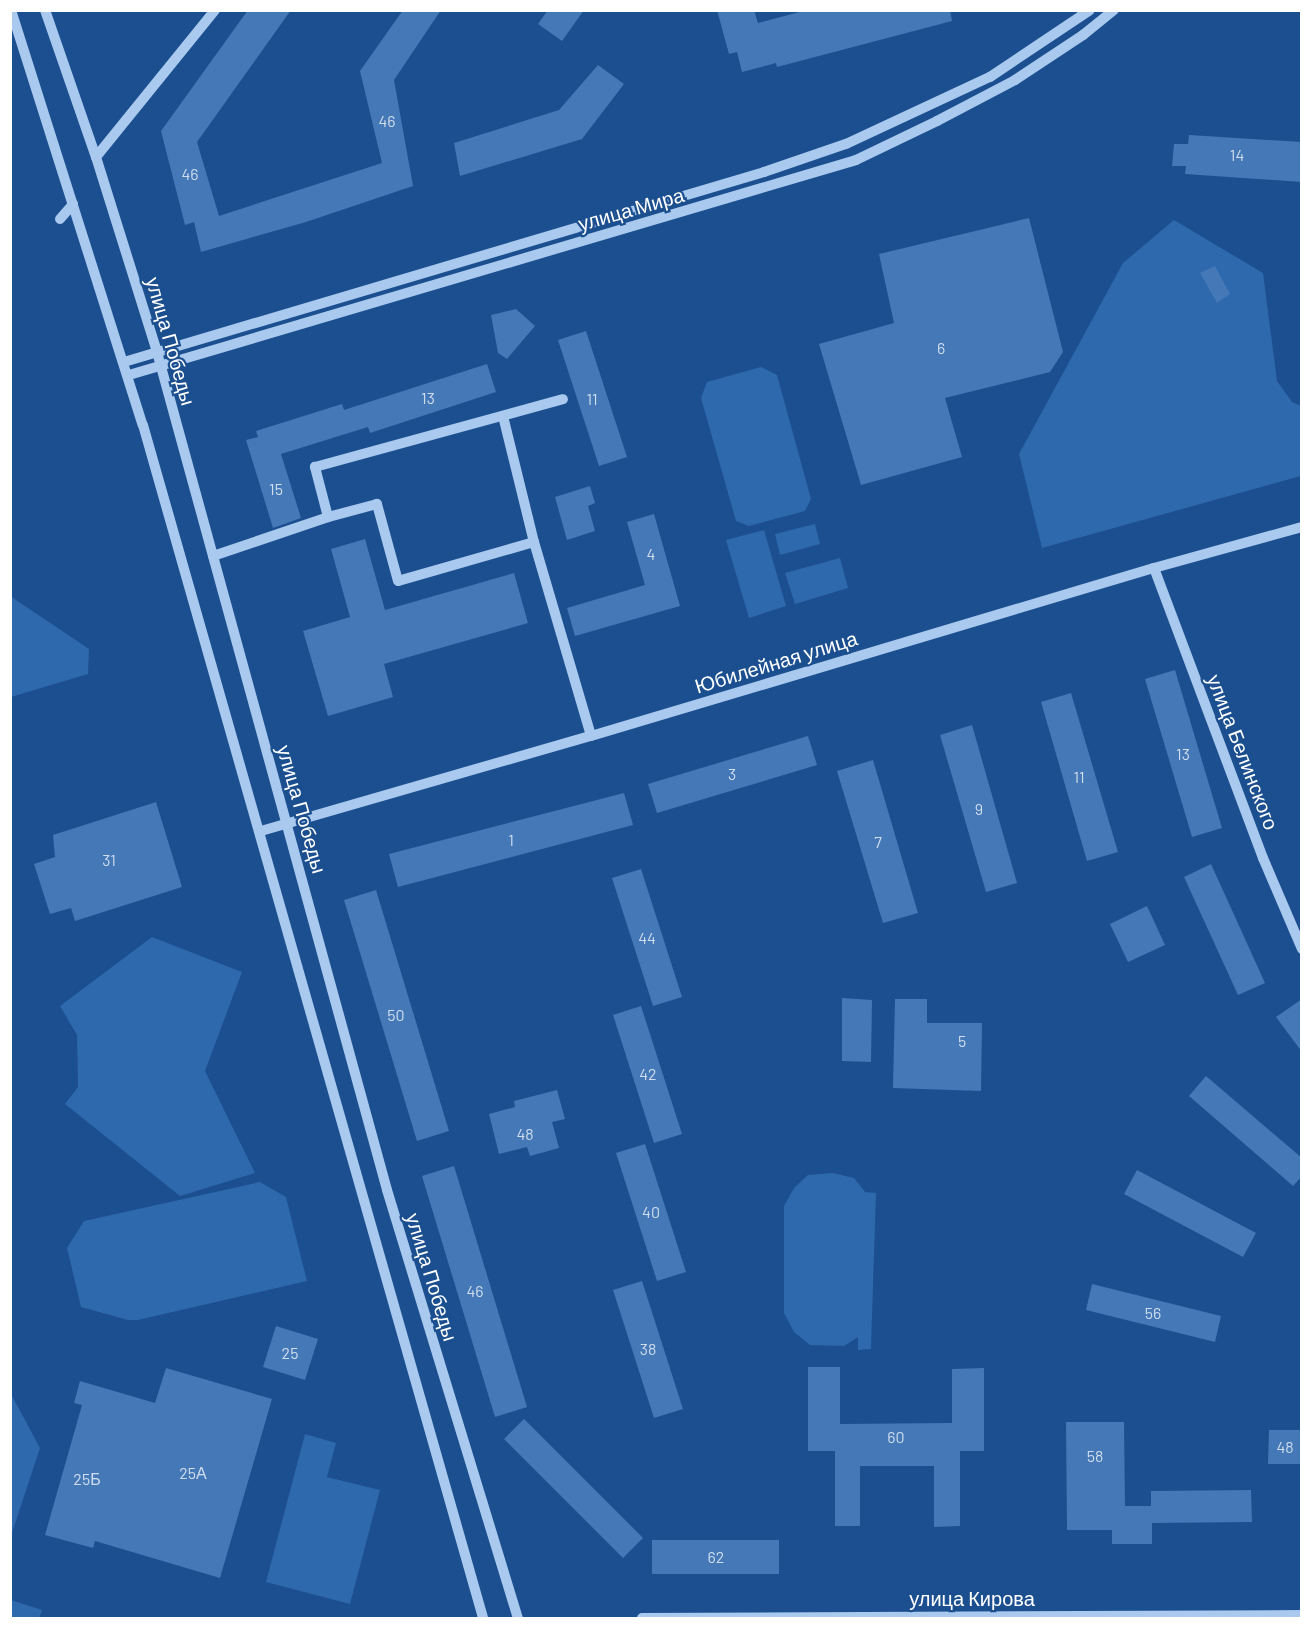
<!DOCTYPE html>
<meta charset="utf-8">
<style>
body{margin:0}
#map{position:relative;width:1312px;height:1629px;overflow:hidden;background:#1b4f8f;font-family:Barlow,sans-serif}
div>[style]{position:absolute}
.green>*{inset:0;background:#2e69ad}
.building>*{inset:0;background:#4478b7}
.minor>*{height:10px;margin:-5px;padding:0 5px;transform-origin:5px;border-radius:5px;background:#a9c9ee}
span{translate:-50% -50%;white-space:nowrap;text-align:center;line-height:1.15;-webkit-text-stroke:4.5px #1b4f8f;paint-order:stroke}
.number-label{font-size:16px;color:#d0dded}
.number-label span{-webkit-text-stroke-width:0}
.street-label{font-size:20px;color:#fff}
.frame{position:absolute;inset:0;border:12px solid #fff;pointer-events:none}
</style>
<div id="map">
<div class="green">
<div style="clip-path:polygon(1174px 220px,1263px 273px,1277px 381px,1292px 402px,1301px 406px,1301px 476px,1042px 548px,1019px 454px,1123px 263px)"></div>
<div style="clip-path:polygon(761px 367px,777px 375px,811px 499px,805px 511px,749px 526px,736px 521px,701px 398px,707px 382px)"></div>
<div style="clip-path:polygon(815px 524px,820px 544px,780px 555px,775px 534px)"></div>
<div style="clip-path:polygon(764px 530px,786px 606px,749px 618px,726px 540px)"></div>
<div style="clip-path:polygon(840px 558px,848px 588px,795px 604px,785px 573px)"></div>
<div style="clip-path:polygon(10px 596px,89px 649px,88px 674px,11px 697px)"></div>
<div style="clip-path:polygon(152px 937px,242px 972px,205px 1071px,255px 1173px,180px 1196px,65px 1104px,78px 1087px,77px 1035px,60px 1006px)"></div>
<div style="clip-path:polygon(833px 1173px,854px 1178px,865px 1192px,876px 1193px,871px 1349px,858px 1350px,858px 1337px,844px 1346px,810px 1345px,794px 1332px,784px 1313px,784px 1206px,794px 1188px,808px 1175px)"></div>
<div style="clip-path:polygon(260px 1182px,286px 1197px,307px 1281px,138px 1320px,128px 1320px,81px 1307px,67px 1248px,84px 1221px)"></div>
<div style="clip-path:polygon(11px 1394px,40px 1448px,11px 1536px)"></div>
<div style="clip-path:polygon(305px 1434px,336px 1443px,327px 1477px,380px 1490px,350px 1604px,266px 1582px)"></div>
<div style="clip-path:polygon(11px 1600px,42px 1610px,39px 1618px,11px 1618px)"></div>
</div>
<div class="building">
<div style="clip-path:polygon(248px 10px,291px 10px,197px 142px,219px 216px,382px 163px,360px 71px,403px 10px,441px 10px,394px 80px,413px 186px,306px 222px,201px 252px,194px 222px,185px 225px,161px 131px)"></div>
<div style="clip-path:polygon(548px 10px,584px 10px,562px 41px,538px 24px)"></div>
<div style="clip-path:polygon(717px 10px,754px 10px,758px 23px,807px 10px,950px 10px,952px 21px,777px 67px,776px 63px,742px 72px,737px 52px,729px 54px)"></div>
<div style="clip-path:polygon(598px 65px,624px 84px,582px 139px,460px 176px,454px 143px,559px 110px)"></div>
<div style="clip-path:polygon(1189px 135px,1302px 142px,1302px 182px,1185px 174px,1186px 166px,1172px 166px,1174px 144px,1188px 144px)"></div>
<div style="clip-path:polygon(1029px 218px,1063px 352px,1050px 372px,945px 398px,962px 457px,861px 485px,819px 344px,894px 323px,879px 254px)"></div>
<div style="clip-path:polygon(1215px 266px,1230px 294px,1217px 303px,1200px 273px)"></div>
<div style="clip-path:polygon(516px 309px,535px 326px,507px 359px,498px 353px,491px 315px)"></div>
<div style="clip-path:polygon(586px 331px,627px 457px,599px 466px,558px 340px)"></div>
<div style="clip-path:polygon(487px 364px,496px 392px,370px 433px,368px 427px,281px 454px,301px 518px,273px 528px,246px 440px,258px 437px,256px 431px,342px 404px,344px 410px)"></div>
<div style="clip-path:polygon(590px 486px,595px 503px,588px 506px,595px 531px,567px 540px,555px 497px)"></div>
<div style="clip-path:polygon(654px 514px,680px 606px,575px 636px,567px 608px,645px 585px,627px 522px)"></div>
<div style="clip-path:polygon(365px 539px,385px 610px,514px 573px,528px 623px,384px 664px,393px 697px,328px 716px,303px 631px,350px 617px,331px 549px)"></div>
<div style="clip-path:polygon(1175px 670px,1222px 828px,1192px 837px,1145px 679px)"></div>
<div style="clip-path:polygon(1071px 693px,1118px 852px,1087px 861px,1041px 702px)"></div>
<div style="clip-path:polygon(972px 725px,1017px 883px,986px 892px,940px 735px)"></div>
<div style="clip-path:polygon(808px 736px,817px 765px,657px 813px,648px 784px)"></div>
<div style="clip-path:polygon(873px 760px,918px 913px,883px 923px,837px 771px)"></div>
<div style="clip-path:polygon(624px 793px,633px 825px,398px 887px,389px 854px)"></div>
<div style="clip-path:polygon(156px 802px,182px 887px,75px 921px,71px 908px,50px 914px,34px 864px,55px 857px,53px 835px)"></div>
<div style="clip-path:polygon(1211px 864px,1265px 983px,1238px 995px,1184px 877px)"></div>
<div style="clip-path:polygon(641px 869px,682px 997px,653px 1006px,612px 878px)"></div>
<div style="clip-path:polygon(376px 890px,449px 1131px,417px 1141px,344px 900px)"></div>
<div style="clip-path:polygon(1147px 906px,1165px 945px,1128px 962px,1110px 924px)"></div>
<div style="clip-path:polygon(842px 998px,872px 1000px,871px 1062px,842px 1061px)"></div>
<div style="clip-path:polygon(895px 999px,927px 999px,927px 1023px,982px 1023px,981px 1091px,893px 1088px)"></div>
<div style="clip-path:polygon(1302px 999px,1302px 1052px,1276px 1017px)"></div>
<div style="clip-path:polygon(641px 1006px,682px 1134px,654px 1143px,613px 1015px)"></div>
<div style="clip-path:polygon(1206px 1076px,1302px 1158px,1302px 1176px,1293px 1186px,1189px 1096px)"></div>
<div style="clip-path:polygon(557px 1090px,565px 1119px,552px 1122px,559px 1148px,530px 1156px,527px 1147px,499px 1154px,489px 1114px,515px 1107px,514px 1101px)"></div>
<div style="clip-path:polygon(645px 1144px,686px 1272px,657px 1281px,616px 1153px)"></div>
<div style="clip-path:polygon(454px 1166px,527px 1407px,495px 1417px,422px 1176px)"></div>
<div style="clip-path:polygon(1137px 1170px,1256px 1233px,1243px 1257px,1124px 1194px)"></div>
<div style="clip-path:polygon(642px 1281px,683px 1409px,654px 1418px,613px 1290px)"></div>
<div style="clip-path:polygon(1092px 1284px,1221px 1316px,1215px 1342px,1086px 1310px)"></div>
<div style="clip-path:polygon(276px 1326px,318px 1339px,305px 1380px,263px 1367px)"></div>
<div style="clip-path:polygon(808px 1367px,840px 1367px,840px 1424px,952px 1423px,952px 1369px,984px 1368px,984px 1451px,960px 1451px,960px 1526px,934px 1527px,934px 1466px,860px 1466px,860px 1526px,835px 1526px,835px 1451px,808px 1451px)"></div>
<div style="clip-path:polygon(166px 1368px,272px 1399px,220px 1578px,95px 1541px,93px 1548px,45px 1535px,82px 1405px,74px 1403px,80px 1381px,155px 1403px)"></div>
<div style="clip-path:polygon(524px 1419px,643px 1538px,623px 1558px,504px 1439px)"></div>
<div style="clip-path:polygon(1066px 1422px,1124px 1422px,1125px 1506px,1151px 1506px,1151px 1491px,1251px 1490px,1252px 1522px,1152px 1523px,1152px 1544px,1112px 1544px,1112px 1530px,1067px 1530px)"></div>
<div style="clip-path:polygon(1269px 1430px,1302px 1430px,1302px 1464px,1268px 1464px)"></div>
<div style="clip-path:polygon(652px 1540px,779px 1540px,779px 1574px,652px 1574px)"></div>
</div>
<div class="minor">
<div style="left:11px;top:10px;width:435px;rotate:72.4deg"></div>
<div style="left:143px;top:425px;width:1241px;rotate:74.09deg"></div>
<div style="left:45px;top:10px;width:156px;rotate:70.9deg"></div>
<div style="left:96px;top:157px;width:204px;rotate:72.6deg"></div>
<div style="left:157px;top:352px;width:869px;rotate:74.65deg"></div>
<div style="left:387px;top:1190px;width:448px;rotate:73deg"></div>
<div style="left:96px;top:157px;width:189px;rotate:-51deg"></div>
<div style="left:60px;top:219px;width:20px;rotate:-49deg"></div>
<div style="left:124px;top:362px;width:668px;rotate:-16.53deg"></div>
<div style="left:764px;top:172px;width:87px;rotate:-18.9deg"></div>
<div style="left:846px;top:144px;width:159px;rotate:-25deg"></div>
<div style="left:990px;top:77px;width:120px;rotate:-33.8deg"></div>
<div style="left:129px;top:375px;width:758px;rotate:-16.47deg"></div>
<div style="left:856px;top:160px;width:90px;rotate:-25.7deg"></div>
<div style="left:937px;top:121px;width:88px;rotate:-27.7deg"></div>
<div style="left:1015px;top:80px;width:82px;rotate:-33.5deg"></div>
<div style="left:1083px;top:35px;width:40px;rotate:-39deg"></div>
<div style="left:503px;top:416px;width:130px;rotate:76.2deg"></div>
<div style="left:534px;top:542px;width:202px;rotate:73.6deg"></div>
<div style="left:534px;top:542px;width:141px;rotate:164deg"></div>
<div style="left:398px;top:581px;width:80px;rotate:-105.3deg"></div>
<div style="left:377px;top:504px;width:51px;rotate:165.1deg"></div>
<div style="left:328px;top:517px;width:52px;rotate:-104.6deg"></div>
<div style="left:315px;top:467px;width:257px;rotate:-15.3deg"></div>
<div style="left:213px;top:556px;width:121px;rotate:-18.7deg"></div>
<div style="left:1154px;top:568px;width:310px;rotate:69.4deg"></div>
<div style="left:1263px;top:858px;width:99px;rotate:66.8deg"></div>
<div style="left:261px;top:831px;width:343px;rotate:-16.1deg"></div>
<div style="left:591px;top:736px;width:588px;rotate:-16.62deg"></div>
<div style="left:1154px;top:568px;width:154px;rotate:-15.5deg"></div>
<div style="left:642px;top:1618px;width:660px;rotate:-0.26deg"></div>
</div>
<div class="number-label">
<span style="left:387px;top:121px">46</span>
<span style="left:1237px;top:155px">14</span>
<span style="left:190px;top:174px">46</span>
<span style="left:941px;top:348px">6</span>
<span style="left:428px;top:398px">13</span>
<span style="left:592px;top:399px">11</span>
<span style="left:276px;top:489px">15</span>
<span style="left:651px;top:554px">4</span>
<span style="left:1183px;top:754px">13</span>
<span style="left:732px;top:774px">3</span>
<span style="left:1079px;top:777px">11</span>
<span style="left:979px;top:809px">9</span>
<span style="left:511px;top:840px">1</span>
<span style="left:878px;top:842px">7</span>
<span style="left:109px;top:860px">31</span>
<span style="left:647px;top:938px">44</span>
<span style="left:396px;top:1015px">50</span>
<span style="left:962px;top:1041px">5</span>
<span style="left:648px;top:1074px">42</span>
<span style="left:525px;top:1134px">48</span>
<span style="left:651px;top:1212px">40</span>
<span style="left:475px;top:1291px">46</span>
<span style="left:1153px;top:1313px">56</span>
<span style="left:648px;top:1349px">38</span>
<span style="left:290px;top:1353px">25</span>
<span style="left:896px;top:1437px">60</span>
<span style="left:1285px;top:1447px">48</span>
<span style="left:1095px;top:1456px">58</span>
<span style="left:193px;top:1473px">25А</span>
<span style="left:87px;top:1479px">25Б</span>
<span style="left:716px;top:1557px">62</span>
</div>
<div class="street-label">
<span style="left:631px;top:209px;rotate:-16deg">улица Мира</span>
<span style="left:171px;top:341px;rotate:74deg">улица Победы</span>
<span style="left:776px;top:662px;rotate:-17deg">Юбилейная улица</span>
<span style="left:1243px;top:752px;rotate:69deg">улица Белинского</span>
<span style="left:302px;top:809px;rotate:74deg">улица Победы</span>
<span style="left:432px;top:1277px;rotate:73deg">улица Победы</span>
<span style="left:972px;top:1598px">улица Кирова</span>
</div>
<div class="frame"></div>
</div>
